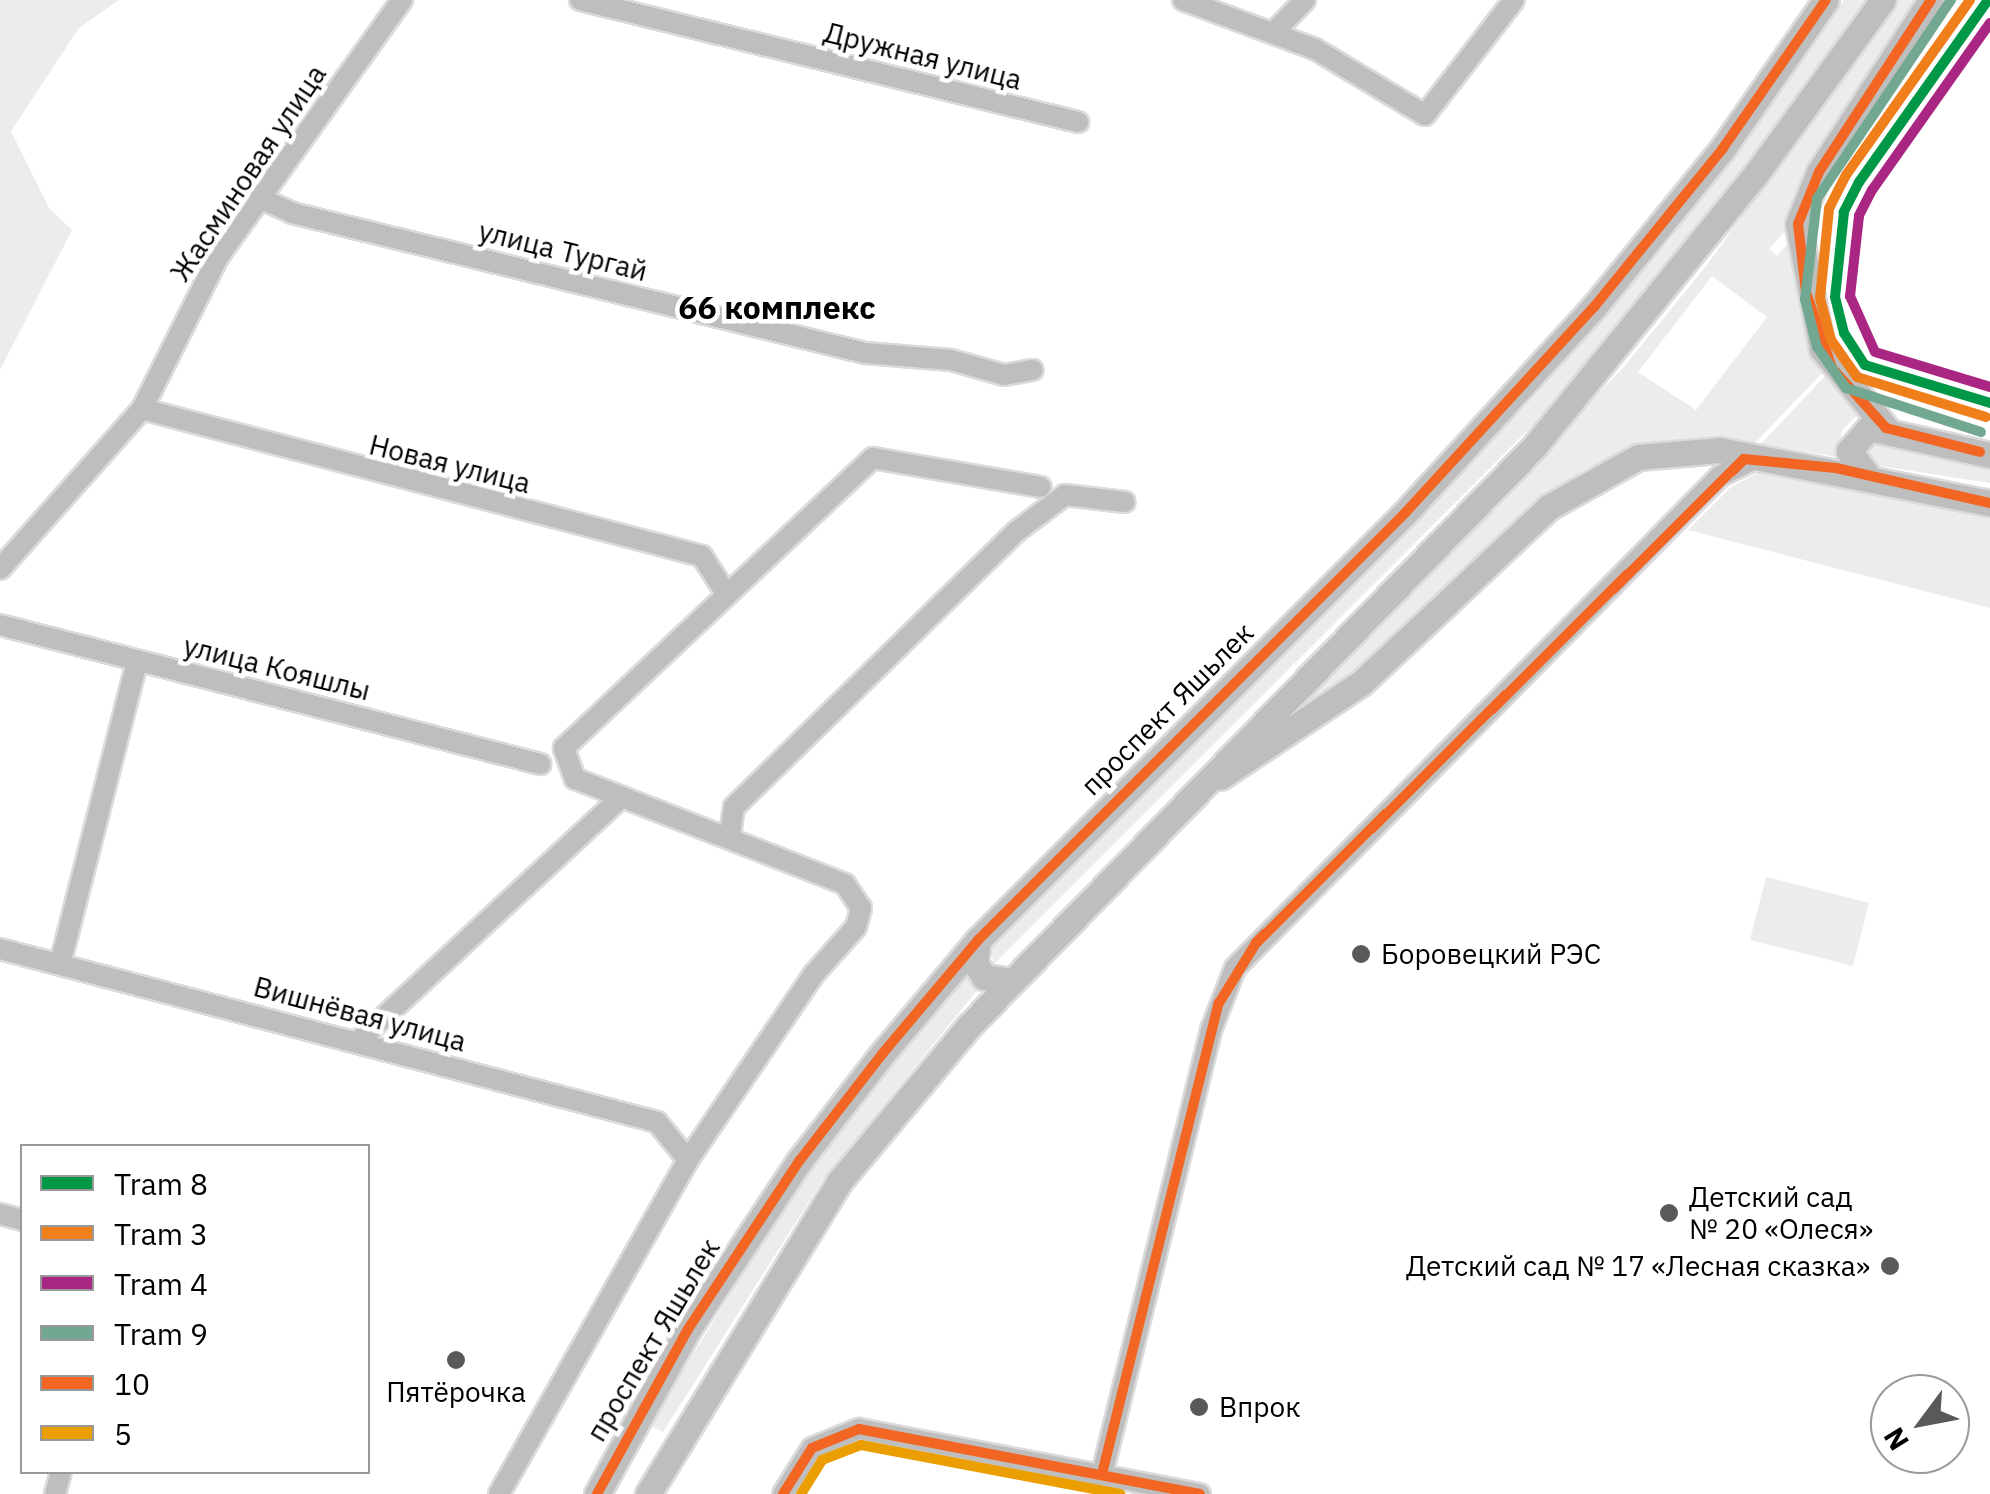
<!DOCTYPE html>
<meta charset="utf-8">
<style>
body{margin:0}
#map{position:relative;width:1990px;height:1494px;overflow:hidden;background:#fff;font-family:"IBM Plex Sans",sans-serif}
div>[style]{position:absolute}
.green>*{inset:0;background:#ececec}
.roads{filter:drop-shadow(2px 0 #dbdbdb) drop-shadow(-2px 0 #dbdbdb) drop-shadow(0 2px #dbdbdb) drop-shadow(0 -2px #dbdbdb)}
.minor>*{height:20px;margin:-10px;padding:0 10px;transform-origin:10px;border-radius:10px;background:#bebebe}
.major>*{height:25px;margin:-12.5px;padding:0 12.5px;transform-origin:12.5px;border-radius:12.5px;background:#bebebe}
.bus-1>*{height:10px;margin:-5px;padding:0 5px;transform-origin:5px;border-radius:5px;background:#f26522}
.bus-2>*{height:10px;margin:-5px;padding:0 5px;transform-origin:5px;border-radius:5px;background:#eb9e00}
.tram-1>*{height:10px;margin:-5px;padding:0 5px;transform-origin:5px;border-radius:5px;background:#009746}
.tram-2>*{height:10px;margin:-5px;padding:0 5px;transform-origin:5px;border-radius:5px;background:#ef7f1b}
.tram-3>*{height:10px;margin:-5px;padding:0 5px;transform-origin:5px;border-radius:5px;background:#a92683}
.tram-4>*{height:10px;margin:-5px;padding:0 5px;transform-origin:5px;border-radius:5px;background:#72a891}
.dots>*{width:28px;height:28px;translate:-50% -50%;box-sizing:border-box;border:5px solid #fff;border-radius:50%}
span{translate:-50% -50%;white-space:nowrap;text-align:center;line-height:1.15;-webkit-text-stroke:9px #fff;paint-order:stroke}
.street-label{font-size:28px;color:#000}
.poi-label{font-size:28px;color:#000}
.left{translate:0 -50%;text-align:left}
.right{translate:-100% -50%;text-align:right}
.quarter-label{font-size:32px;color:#000;font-weight:700}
.legend{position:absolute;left:20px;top:1144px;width:350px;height:330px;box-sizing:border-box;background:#fff;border:2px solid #999;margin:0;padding:12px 18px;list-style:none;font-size:30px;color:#000}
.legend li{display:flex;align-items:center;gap:20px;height:50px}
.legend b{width:50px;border:2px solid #999}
.north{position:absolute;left:1870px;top:1374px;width:100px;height:100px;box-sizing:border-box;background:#fff;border:2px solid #999;border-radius:50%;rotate:238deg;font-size:28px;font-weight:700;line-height:40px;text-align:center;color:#000}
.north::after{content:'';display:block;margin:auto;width:35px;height:45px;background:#595959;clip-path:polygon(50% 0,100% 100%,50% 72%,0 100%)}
</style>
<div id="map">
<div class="green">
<div style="clip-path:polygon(0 0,119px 0,79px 28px,11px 131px,49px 208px,72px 230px,0 370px)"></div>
<div style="clip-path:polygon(1844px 0,1867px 0,1684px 251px,1547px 411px,993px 965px,991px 946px,1532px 399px,1669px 241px)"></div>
<div style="clip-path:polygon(evenodd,1896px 0,1923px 0,1801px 213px,1769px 249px,1777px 256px,1795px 235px,1796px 286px,1824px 371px,1755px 443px,1635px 448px,1582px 471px,1354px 677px,1256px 744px,1622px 369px,1707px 265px,1896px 0,1712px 276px,1767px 317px,1696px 410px,1638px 372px,1712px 276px)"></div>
<div style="clip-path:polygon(1826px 375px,1859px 414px,1842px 430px,1837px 457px,1761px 444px)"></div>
<div style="clip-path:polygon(1867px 440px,1990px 464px,1990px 483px,1873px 465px,1865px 458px)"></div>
<div style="clip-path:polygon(1763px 470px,1990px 514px,1990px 608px,1688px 530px,1731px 487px)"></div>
<div style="clip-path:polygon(1766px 877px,1869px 903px,1853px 966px,1750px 940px)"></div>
<div style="clip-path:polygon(966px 975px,980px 987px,822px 1181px,663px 1432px,649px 1425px,807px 1171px)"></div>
</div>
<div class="roads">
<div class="minor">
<div style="left:580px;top:0;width:513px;rotate:13.77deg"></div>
<div style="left:1183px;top:0;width:141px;rotate:20.4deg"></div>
<div style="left:1315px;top:49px;width:128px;rotate:31deg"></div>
<div style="left:1425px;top:115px;width:145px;rotate:-52.3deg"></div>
<div style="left:1275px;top:31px;width:43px;rotate:-45.9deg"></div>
<div style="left:259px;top:198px;width:36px;rotate:24deg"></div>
<div style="left:292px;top:213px;width:590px;rotate:13.73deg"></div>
<div style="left:865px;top:353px;width:86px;rotate:4.7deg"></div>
<div style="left:951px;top:360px;width:55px;rotate:15.8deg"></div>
<div style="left:1004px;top:375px;width:29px;rotate:-10deg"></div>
<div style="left:142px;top:409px;width:579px;rotate:14.71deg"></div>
<div style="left:702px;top:556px;width:46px;rotate:57.3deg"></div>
<div style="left:0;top:569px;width:214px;rotate:-48.4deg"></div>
<div style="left:142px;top:409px;width:170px;rotate:-63.4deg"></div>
<div style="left:218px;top:257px;width:316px;rotate:-54.4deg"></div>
<div style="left:0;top:625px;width:558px;rotate:14.43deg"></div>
<div style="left:730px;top:835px;width:28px;rotate:-82deg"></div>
<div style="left:734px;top:807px;width:395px;rotate:-44.3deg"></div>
<div style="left:1017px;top:531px;width:60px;rotate:-36.9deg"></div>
<div style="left:1065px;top:495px;width:60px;rotate:6.7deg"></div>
<div style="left:0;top:949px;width:679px;rotate:14.75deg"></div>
<div style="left:657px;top:1122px;width:49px;rotate:50.8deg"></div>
<div style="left:60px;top:964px;width:313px;rotate:-75.7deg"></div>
<div style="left:357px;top:1042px;width:361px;rotate:-42.8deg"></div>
<div style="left:0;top:1214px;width:23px;rotate:15deg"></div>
<div style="left:1103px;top:1470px;width:453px;rotate:-76.2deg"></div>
<div style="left:1211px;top:1030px;width:66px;rotate:-68.8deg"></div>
<div style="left:1235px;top:968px;width:691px;rotate:-45.41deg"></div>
<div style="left:1720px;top:476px;width:41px;rotate:-25.9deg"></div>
<div style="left:55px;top:1494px;width:23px;rotate:-75deg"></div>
<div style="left:499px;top:1494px;width:384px;rotate:-60.5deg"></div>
<div style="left:688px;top:1160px;width:225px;rotate:-55.9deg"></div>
<div style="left:814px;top:974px;width:63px;rotate:-48.2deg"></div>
<div style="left:856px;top:927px;width:20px;rotate:-75deg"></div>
<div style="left:861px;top:908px;width:29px;rotate:-124deg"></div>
<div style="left:845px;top:884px;width:290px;rotate:-158.7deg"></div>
<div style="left:575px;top:779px;width:33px;rotate:-110deg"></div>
<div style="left:564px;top:748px;width:424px;rotate:-43.2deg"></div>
<div style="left:873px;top:458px;width:170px;rotate:9.8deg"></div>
<div style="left:783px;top:1494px;width:54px;rotate:-57.8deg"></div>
<div style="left:812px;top:1448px;width:51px;rotate:-22deg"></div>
<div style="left:859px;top:1429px;width:347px;rotate:10.8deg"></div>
</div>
<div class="major">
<div style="left:1886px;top:428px;width:102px;rotate:-129deg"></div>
<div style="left:1822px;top:349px;width:127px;rotate:-100.9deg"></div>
<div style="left:1798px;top:224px;width:56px;rotate:-68deg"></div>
<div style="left:1819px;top:172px;width:205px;rotate:-56.9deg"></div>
<div style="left:1866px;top:473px;width:28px;rotate:-128deg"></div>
<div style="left:1849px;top:451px;width:30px;rotate:-49deg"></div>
<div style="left:1869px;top:428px;width:124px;rotate:12.6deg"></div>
<div style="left:1220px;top:777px;width:169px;rotate:-33.7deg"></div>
<div style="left:1361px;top:683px;width:258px;rotate:-43.1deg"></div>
<div style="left:1549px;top:507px;width:102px;rotate:-29.3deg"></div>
<div style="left:1638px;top:457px;width:81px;rotate:-4.9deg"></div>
<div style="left:1719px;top:450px;width:276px;rotate:11.1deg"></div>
<div style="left:978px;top:940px;width:23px;rotate:97deg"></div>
<div style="left:975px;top:963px;width:17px;rotate:57deg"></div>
<div style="left:984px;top:977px;width:29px;rotate:8deg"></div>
<div style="left:597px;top:1494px;width:188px;rotate:-61.1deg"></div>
<div style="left:688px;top:1329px;width:203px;rotate:-56.5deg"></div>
<div style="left:800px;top:1160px;width:135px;rotate:-52.2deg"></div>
<div style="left:883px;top:1053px;width:148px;rotate:-49.9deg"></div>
<div style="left:978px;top:940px;width:605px;rotate:-45deg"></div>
<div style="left:1406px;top:512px;width:278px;rotate:-47.5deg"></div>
<div style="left:1594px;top:307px;width:205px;rotate:-50.9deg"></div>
<div style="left:1723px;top:148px;width:180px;rotate:-55.2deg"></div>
<div style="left:648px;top:1494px;width:366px;rotate:-58.5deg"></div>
<div style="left:839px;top:1182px;width:204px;rotate:-50.2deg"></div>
<div style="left:970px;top:1025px;width:808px;rotate:-45.7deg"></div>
<div style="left:1534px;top:447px;width:352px;rotate:-50.9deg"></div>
<div style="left:1756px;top:174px;width:215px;rotate:-53.9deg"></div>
</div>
</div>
<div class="bus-1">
<div style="left:1931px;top:0;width:205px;rotate:123.1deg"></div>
<div style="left:1819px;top:172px;width:56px;rotate:112deg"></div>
<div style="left:1798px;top:224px;width:68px;rotate:83.3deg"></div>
<div style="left:1806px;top:292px;width:80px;rotate:71.1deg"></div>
<div style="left:1832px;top:368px;width:81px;rotate:48deg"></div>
<div style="left:1886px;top:428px;width:97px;rotate:14.3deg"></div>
<div style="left:1103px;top:1470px;width:481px;rotate:-76.1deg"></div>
<div style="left:1219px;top:1003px;width:70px;rotate:-58.3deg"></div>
<div style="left:1256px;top:943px;width:687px;rotate:-44.76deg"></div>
<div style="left:1744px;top:459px;width:92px;rotate:5.6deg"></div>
<div style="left:1836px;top:468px;width:158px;rotate:12.8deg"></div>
<div style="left:597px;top:1494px;width:188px;rotate:-61.1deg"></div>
<div style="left:688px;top:1329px;width:203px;rotate:-56.5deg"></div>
<div style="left:800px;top:1160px;width:135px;rotate:-52.2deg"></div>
<div style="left:883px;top:1053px;width:148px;rotate:-49.9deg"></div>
<div style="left:978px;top:940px;width:605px;rotate:-45deg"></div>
<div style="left:1406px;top:512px;width:278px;rotate:-47.5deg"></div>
<div style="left:1594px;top:307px;width:205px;rotate:-50.9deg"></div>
<div style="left:1723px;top:148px;width:180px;rotate:-55.2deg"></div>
<div style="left:783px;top:1494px;width:54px;rotate:-57.8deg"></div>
<div style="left:812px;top:1448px;width:51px;rotate:-22deg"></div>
<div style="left:859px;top:1429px;width:347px;rotate:10.8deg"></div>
</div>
<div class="bus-2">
<div style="left:801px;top:1494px;width:40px;rotate:-58deg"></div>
<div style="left:822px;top:1460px;width:42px;rotate:-21deg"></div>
<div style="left:861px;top:1445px;width:264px;rotate:10.7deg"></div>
</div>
<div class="tram-1">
<div style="left:1988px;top:0;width:223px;rotate:125.3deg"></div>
<div style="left:1859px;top:182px;width:34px;rotate:117deg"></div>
<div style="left:1844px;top:212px;width:85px;rotate:96deg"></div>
<div style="left:1835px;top:297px;width:37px;rotate:76deg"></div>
<div style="left:1844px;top:333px;width:38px;rotate:57deg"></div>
<div style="left:1865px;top:365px;width:131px;rotate:16.9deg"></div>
</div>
<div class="tram-2">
<div style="left:1970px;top:0;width:214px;rotate:125.3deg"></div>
<div style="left:1846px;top:175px;width:38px;rotate:117deg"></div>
<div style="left:1829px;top:209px;width:89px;rotate:95.8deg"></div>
<div style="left:1820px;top:298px;width:43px;rotate:75.3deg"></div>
<div style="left:1831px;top:340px;width:45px;rotate:54.9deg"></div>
<div style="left:1857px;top:377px;width:135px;rotate:17.2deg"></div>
</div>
<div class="tram-3">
<div style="left:1990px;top:23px;width:204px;rotate:125.2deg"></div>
<div style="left:1872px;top:190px;width:29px;rotate:117deg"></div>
<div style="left:1859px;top:216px;width:81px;rotate:96.4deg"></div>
<div style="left:1850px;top:296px;width:61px;rotate:65.9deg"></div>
<div style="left:1875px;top:352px;width:120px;rotate:16.9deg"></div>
</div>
<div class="tram-4">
<div style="left:1951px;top:0;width:240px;rotate:124deg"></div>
<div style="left:1817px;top:199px;width:101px;rotate:96.8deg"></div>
<div style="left:1805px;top:299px;width:49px;rotate:76deg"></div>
<div style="left:1817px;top:347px;width:50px;rotate:54.7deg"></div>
<div style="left:1846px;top:388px;width:142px;rotate:18.1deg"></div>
</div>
<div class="dots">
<div style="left:1361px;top:954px;background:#595959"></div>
<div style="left:1669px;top:1213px;background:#595959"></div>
<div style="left:1890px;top:1266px;background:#595959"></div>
<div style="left:456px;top:1360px;background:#595959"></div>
<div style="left:1199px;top:1407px;background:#595959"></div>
</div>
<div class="street-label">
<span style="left:923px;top:56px;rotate:14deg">Дружная улица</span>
<span style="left:248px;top:173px;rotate:-56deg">Жасминовая улица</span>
<span style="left:563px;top:251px;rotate:14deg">улица Тургай</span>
<span style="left:450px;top:464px;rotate:14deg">Новая улица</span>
<span style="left:277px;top:668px;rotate:14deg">улица Кояшлы</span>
<span style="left:1167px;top:709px;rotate:-45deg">проспект Яшьлек</span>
<span style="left:360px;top:1014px;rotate:15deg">Вишнёвая улица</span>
<span style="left:653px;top:1340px;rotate:-59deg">проспект Яшьлек</span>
</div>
<div class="poi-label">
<span class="left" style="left:1381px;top:954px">Боровецкий РЭС</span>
<span class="left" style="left:1689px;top:1213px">Детский сад<br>№ 20 «Олеся»</span>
<span class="right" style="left:1870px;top:1266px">Детский сад № 17 «Лесная сказка»</span>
<span style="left:456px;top:1392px">Пятёрочка</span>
<span class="left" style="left:1219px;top:1407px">Впрок</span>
</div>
<div class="quarter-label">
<span style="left:777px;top:307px">66 комплекс</span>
</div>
<ul class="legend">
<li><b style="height:12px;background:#009746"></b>Tram 8</li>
<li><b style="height:12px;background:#ef7f1b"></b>Tram 3</li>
<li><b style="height:12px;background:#a92683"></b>Tram 4</li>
<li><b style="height:12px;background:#72a891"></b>Tram 9</li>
<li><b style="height:12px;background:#f26522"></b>10</li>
<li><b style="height:12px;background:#eb9e00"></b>5</li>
</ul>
<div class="north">N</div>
</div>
